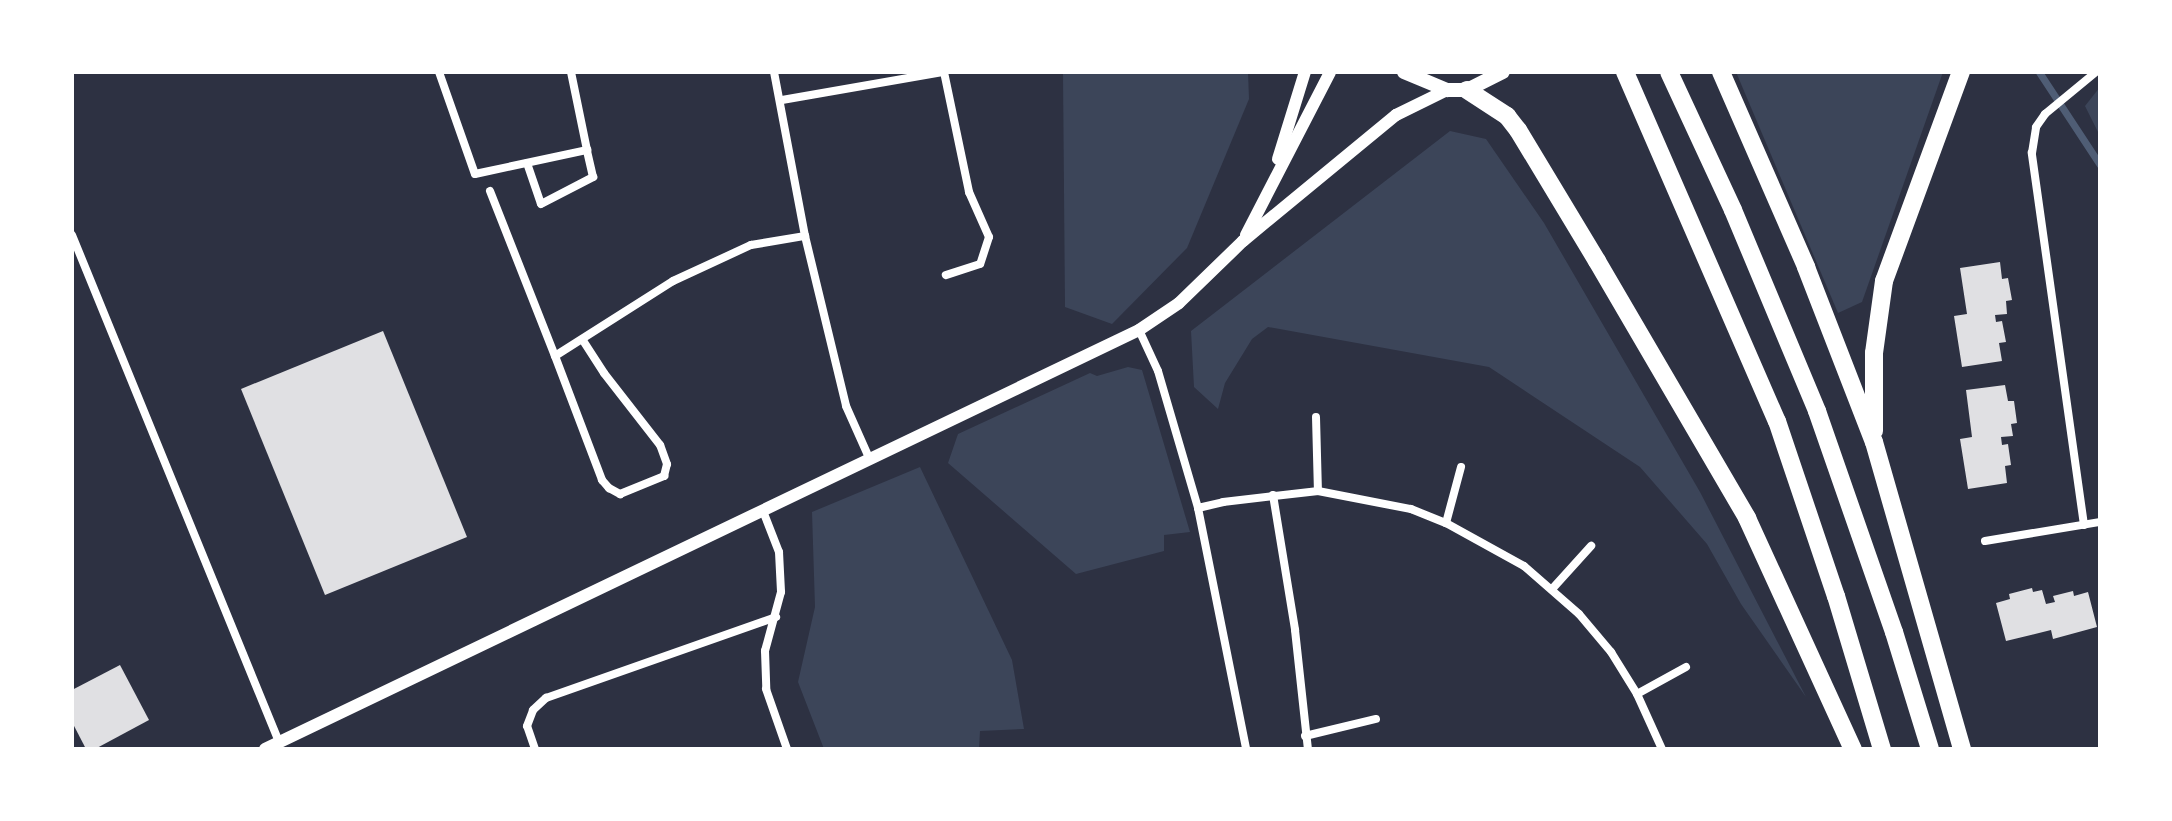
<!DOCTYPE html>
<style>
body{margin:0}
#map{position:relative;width:2172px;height:821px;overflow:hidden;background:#2d3142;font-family:"DejaVu Sans",sans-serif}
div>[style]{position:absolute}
.green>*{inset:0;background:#3c4559}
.stream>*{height:7px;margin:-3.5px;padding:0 3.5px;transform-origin:3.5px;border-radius:3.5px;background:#4f5d75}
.building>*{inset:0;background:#e0e0e3}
.minor>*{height:8px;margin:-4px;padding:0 4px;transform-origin:4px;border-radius:4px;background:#fff}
.tertiary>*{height:12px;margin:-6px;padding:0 6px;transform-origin:6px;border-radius:6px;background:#fff}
.secondary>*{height:14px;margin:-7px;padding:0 7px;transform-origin:7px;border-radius:7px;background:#fff}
.trunk>*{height:18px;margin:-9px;padding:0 9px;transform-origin:9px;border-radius:9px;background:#fff}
span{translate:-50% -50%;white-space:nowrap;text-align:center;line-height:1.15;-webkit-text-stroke:8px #fff;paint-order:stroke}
.frame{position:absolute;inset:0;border:74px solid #fff;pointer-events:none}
</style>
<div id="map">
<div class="green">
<div style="clip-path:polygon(1063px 72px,1248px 72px,1249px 99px,1187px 248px,1112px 324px,1065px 307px)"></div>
<div style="clip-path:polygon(1736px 72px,1943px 72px,1862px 302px,1838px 313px)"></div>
<div style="clip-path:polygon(2100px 87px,2100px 136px,2085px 106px)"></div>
<div style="clip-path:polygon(1450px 131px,1486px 139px,1544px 223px,1700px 492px,1806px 697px,1741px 604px,1707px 544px,1640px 467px,1489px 367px,1268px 327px,1252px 339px,1225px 383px,1218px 409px,1194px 387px,1191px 331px)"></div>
<div style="clip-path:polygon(1128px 367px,1142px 370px,1190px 532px,1164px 535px,1164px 551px,1076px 574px,948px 463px,958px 434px,1090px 373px,1097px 376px)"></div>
<div style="clip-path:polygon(920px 467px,1012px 660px,1024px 729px,980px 731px,979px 749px,824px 749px,798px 682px,815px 607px,812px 512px)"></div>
</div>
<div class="stream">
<div style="left:2039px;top:72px;width:111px;rotate:56.7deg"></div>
</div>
<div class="building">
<div style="clip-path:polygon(2000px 262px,2002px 279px,2008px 278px,2012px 300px,2006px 301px,2007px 314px,1995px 315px,1996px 322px,2002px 321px,2006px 342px,1999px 343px,2002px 361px,1962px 367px,1954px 316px,1967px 314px,1960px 268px)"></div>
<div style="clip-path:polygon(383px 331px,467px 537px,325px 595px,241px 389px)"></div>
<div style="clip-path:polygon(2005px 385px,2008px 401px,2014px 401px,2017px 423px,2011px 424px,2013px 436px,2001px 437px,2002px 445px,2008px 444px,2011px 465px,2005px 466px,2007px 483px,1968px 489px,1960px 439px,1972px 437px,1966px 390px)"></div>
<div style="clip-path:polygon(2032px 588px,2033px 592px,2042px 590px,2046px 604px,2055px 602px,2053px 596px,2073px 591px,2074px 596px,2088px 592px,2097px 627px,2053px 639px,2051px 630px,2006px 641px,1996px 603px,2010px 599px,2009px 594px)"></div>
<div style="clip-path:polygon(120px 665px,149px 720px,95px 749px,86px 749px,72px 722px,72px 690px)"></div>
</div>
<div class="minor">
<div style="left:439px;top:72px;width:108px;rotate:70.6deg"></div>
<div style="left:475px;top:174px;width:115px;rotate:-12.1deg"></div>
<div style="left:587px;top:150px;width:80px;rotate:-101.6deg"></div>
<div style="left:774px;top:72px;width:167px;rotate:79.3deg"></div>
<div style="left:805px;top:236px;width:175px;rotate:76.4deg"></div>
<div style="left:846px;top:406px;width:59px;rotate:66deg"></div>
<div style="left:944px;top:72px;width:123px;rotate:78.2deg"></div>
<div style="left:969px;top:192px;width:49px;rotate:66deg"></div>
<div style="left:989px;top:237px;width:28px;rotate:108deg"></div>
<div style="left:980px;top:264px;width:36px;rotate:162deg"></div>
<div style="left:782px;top:100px;width:163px;rotate:-9.9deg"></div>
<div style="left:527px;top:163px;width:43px;rotate:71.1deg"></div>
<div style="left:541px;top:204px;width:59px;rotate:-27.4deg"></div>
<div style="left:593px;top:177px;width:28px;rotate:-103deg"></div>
<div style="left:490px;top:191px;width:177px;rotate:68.5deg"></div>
<div style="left:555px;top:356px;width:140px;rotate:-32.4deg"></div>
<div style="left:673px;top:281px;width:86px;rotate:-24.8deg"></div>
<div style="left:751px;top:245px;width:55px;rotate:-9.5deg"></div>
<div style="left:72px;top:235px;width:548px;rotate:67.79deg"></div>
<div style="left:1139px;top:330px;width:45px;rotate:65.1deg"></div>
<div style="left:1158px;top:371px;width:143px;rotate:73.7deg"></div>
<div style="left:1198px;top:508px;width:246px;rotate:78.7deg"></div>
<div style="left:555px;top:356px;width:133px;rotate:69.2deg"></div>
<div style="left:602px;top:480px;width:11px;rotate:49deg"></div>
<div style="left:609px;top:488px;width:13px;rotate:29deg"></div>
<div style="left:620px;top:494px;width:48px;rotate:-22.2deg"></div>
<div style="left:664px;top:476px;width:12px;rotate:-76deg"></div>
<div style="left:667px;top:464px;width:20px;rotate:-110deg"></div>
<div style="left:660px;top:445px;width:91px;rotate:-127.9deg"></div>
<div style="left:604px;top:373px;width:40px;rotate:-122.9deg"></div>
<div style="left:1316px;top:417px;width:74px;rotate:88.5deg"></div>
<div style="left:1273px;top:495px;width:137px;rotate:80.7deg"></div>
<div style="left:1295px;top:630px;width:120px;rotate:83.8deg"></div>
<div style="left:1198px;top:508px;width:26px;rotate:-13deg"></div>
<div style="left:1223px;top:502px;width:96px;rotate:-6.6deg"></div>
<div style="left:1318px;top:491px;width:95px;rotate:11deg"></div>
<div style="left:1411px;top:509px;width:38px;rotate:22deg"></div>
<div style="left:1446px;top:523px;width:89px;rotate:28.9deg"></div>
<div style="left:1524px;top:566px;width:73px;rotate:41.1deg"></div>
<div style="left:1579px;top:614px;width:50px;rotate:49.9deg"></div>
<div style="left:1611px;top:652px;width:49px;rotate:58.2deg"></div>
<div style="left:1637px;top:694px;width:60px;rotate:65.6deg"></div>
<div style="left:763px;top:511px;width:44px;rotate:68.7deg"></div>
<div style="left:779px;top:552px;width:40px;rotate:87.1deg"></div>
<div style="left:781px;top:592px;width:61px;rotate:105.2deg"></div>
<div style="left:765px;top:651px;width:38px;rotate:88deg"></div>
<div style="left:766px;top:689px;width:64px;rotate:70.7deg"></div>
<div style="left:1446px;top:523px;width:58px;rotate:-75deg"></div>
<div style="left:2084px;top:525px;width:376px;rotate:-98deg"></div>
<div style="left:2032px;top:153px;width:26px;rotate:-81deg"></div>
<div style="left:2036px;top:127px;width:16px;rotate:-55deg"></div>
<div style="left:2045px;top:114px;width:66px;rotate:-39.5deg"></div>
<div style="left:1985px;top:541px;width:117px;rotate:-9.4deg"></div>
<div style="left:1553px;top:588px;width:57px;rotate:-47.9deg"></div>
<div style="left:1637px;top:694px;width:56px;rotate:-28.9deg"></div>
<div style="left:1305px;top:736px;width:73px;rotate:-13.5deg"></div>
<div style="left:535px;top:749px;width:24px;rotate:-109deg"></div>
<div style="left:527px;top:726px;width:17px;rotate:-69deg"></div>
<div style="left:533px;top:710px;width:18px;rotate:-43deg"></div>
<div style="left:546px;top:698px;width:244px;rotate:-19.4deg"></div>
</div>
<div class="tertiary">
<div style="left:1278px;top:159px;width:91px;rotate:-72.8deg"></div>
<div style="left:1246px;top:235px;width:183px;rotate:-62.7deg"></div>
<div style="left:265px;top:749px;width:969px;rotate:-25.61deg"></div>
<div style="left:1139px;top:330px;width:48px;rotate:-34deg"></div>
<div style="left:1179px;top:303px;width:89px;rotate:-44.1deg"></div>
<div style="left:1243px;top:241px;width:198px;rotate:-39.5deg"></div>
<div style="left:1396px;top:115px;width:57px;rotate:-26.1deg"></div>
</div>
<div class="secondary">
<div style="left:1404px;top:72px;width:47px;rotate:22.7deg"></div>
<div style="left:1447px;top:90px;width:20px"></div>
<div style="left:1467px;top:90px;width:40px;rotate:-26.6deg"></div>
</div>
<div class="trunk">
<div style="left:1625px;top:72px;width:381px;rotate:66.5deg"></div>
<div style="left:1777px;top:421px;width:185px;rotate:71.4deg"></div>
<div style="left:1836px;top:596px;width:160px;rotate:73.3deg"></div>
<div style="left:1669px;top:72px;width:152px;rotate:65.1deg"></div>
<div style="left:1733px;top:210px;width:218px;rotate:67.3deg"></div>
<div style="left:1817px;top:411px;width:234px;rotate:70.8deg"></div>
<div style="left:1894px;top:632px;width:122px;rotate:72.9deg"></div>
<div style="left:1721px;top:72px;width:213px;rotate:66.4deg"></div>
<div style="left:1806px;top:267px;width:188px;rotate:68.8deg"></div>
<div style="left:1874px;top:442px;width:319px;rotate:74deg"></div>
<div style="left:1467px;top:90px;width:48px;rotate:33deg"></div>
<div style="left:1507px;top:116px;width:18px;rotate:52deg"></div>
<div style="left:1518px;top:130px;width:153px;rotate:58.9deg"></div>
<div style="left:1597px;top:261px;width:298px;rotate:59.7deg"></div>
<div style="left:1747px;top:518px;width:254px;rotate:65.4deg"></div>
<div style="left:1874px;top:431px;width:78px;rotate:-90deg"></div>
<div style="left:1874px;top:353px;width:73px;rotate:-82.1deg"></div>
<div style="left:1884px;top:281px;width:223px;rotate:-69.8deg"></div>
</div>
<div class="frame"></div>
</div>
